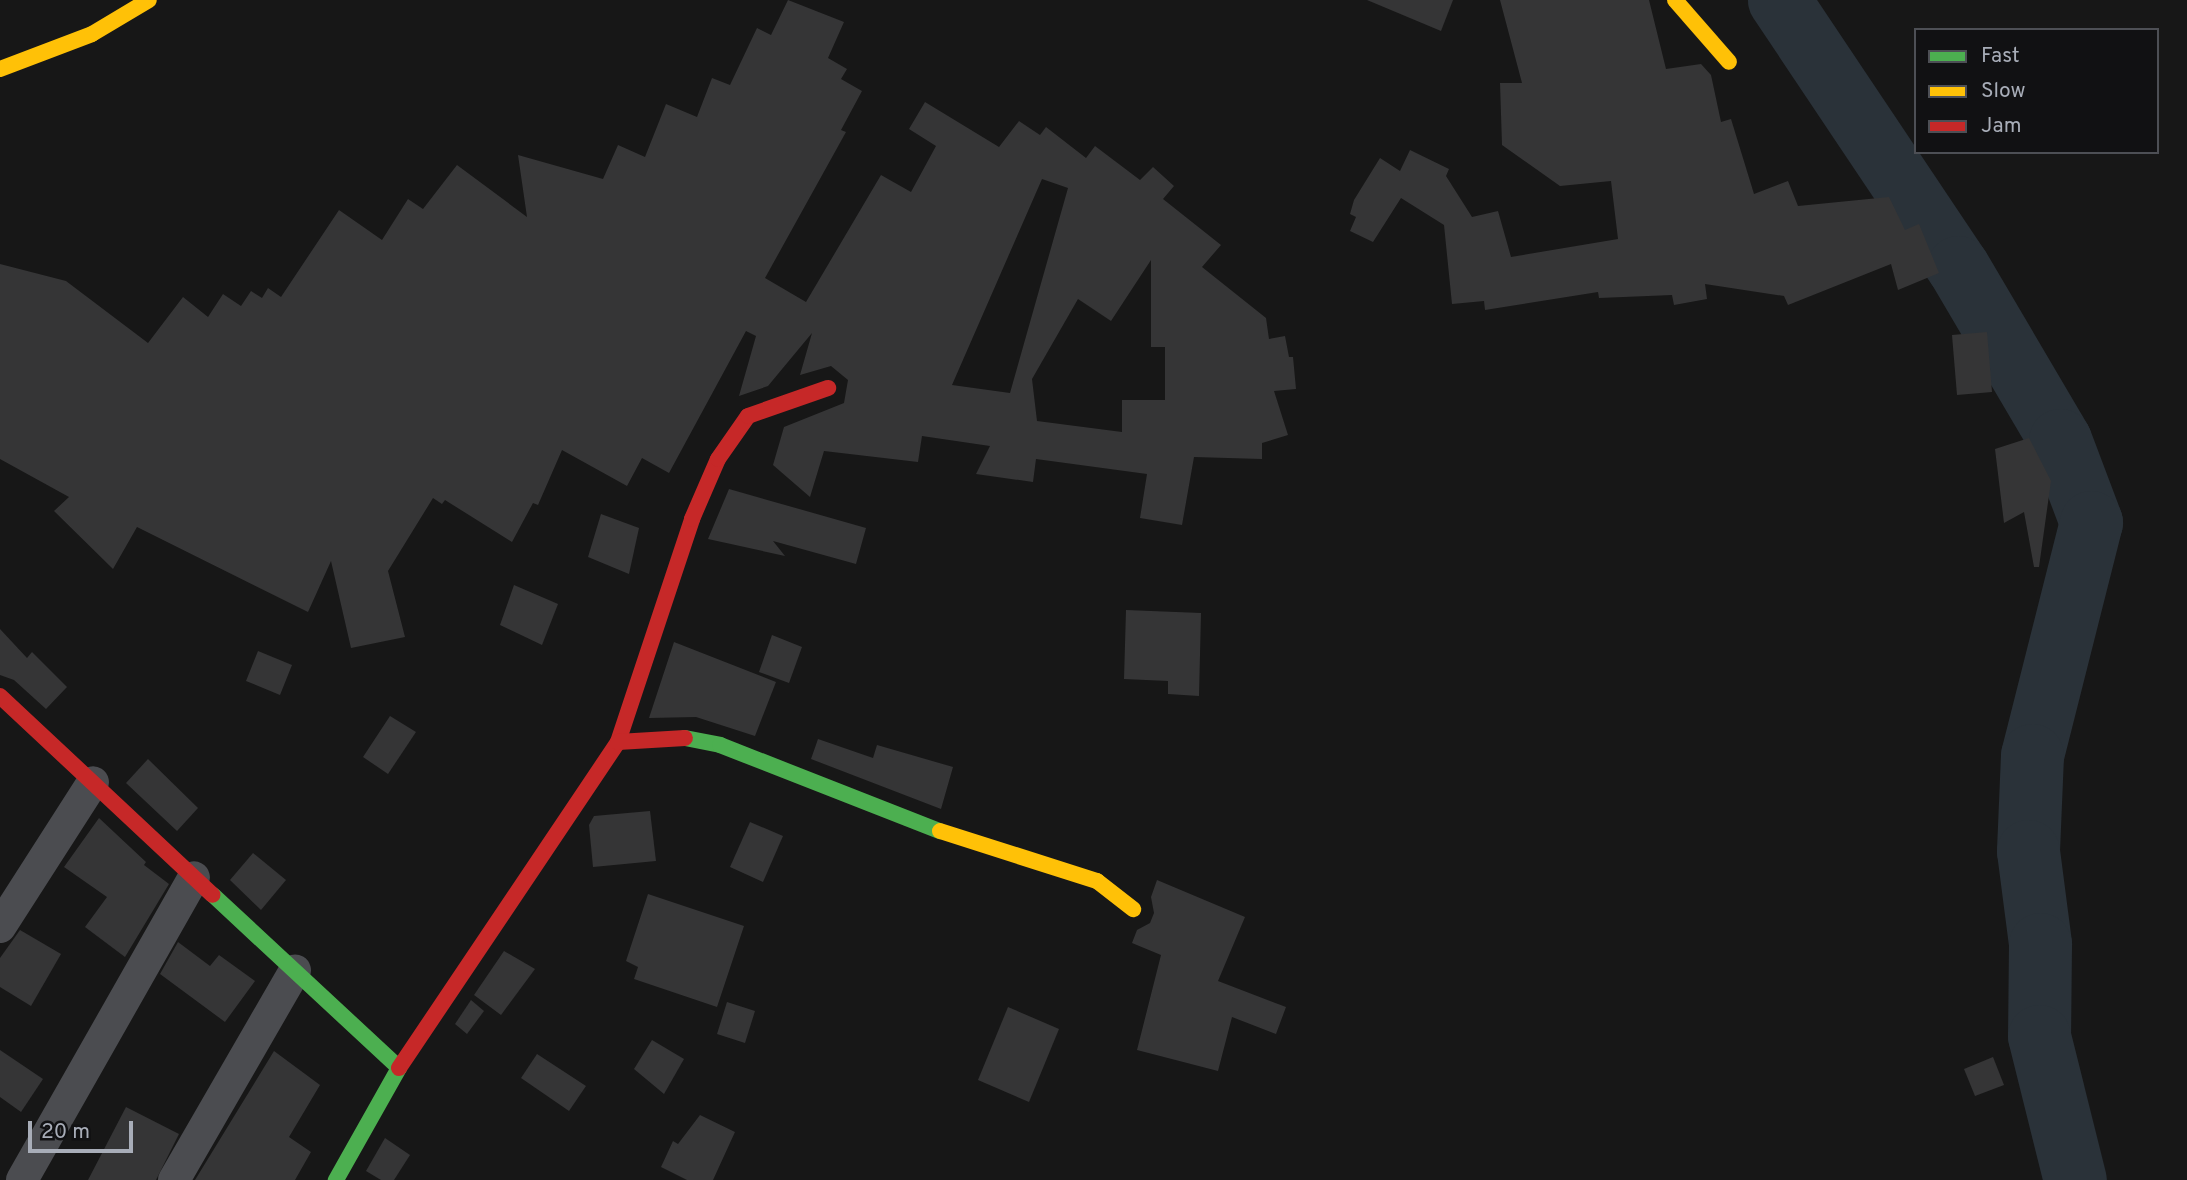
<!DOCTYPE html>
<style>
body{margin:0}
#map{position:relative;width:2187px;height:1180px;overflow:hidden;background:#171717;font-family:Overpass,sans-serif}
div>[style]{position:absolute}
.river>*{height:63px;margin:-31.5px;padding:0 31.5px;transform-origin:31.5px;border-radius:31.5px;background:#2a3239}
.building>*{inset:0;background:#353536}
.street>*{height:32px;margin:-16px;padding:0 16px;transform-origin:16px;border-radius:16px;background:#4b4c50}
.fast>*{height:16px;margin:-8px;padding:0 8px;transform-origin:8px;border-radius:8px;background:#4caf50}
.slow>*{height:16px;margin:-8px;padding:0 8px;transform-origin:8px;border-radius:8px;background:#ffc107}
.jam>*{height:16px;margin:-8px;padding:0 8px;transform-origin:8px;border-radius:8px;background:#c62828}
span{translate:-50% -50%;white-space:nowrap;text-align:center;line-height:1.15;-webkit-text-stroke:7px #111113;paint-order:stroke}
.legend{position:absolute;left:1914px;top:28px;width:245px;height:126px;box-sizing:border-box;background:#111113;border:2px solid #4d4f55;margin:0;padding:9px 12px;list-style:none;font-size:21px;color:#a8adb8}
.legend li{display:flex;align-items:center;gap:14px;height:35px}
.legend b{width:35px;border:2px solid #4d4f55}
.scale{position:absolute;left:28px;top:1121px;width:105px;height:32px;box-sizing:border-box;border:4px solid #a8adb8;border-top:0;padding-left:9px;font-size:21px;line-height:24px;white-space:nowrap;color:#a8adb8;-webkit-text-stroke:5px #111113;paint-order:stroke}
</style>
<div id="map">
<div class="river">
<div style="left:1779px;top:0;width:321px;rotate:56.2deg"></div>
<div style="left:1958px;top:267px;width:201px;rotate:59.5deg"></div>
<div style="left:2060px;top:440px;width:88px;rotate:69.3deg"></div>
<div style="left:2091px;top:522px;width:240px;rotate:104.2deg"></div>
<div style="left:2032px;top:755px;width:96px;rotate:92.4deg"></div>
<div style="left:2028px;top:851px;width:94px;rotate:82.6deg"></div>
<div style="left:2040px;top:944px;width:92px;rotate:90.6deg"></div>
<div style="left:2039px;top:1036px;width:148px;rotate:76deg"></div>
</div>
<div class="building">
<div style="clip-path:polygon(evenodd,788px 0,844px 22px,828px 58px,847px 69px,841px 79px,862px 91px,841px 130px,846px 132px,765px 278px,806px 302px,881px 175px,911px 192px,936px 146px,909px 129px,925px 102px,999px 147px,1019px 121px,1040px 135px,1046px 127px,1086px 158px,1095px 146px,1140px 180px,1153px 167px,1174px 186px,1163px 199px,1221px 245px,1202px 267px,1266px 318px,1269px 339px,1285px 336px,1289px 357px,1293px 357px,1296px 389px,1274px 391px,1288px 435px,1262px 443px,1262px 459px,1194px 457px,1182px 525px,1140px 518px,1147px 474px,1036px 459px,1033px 482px,976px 474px,990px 446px,922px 436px,918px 462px,824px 451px,810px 497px,773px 465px,784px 427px,844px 403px,848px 380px,831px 366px,800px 375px,812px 333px,768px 386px,739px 396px,756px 336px,746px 331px,669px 473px,642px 458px,627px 486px,562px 450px,538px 505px,533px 503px,512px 542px,445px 500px,442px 504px,433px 498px,388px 571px,405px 637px,351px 648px,331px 561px,308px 612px,137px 527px,113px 569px,54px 511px,69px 497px,0 459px,0 264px,66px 281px,148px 343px,183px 297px,208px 317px,223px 294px,241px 306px,251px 291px,262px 298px,268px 288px,281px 297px,339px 210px,382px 240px,408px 199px,423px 209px,457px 165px,527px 217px,518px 155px,603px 179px,618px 145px,645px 157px,666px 104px,697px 117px,712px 78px,730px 85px,757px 28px,771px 35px,788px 0,1042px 179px,1068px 188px,1010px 393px,952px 385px,1042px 179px,788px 0,1151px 260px,1151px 347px,1165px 347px,1165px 400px,1122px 400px,1122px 432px,1037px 421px,1032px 379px,1078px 299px,1111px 321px,1151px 260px)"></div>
<div style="clip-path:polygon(1367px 0,1453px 0,1441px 31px)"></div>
<div style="clip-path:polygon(1500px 0,1649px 0,1666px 69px,1701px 64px,1711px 75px,1721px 122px,1731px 119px,1754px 194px,1788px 181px,1798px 206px,1889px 197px,1905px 230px,1919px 224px,1939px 273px,1898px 290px,1891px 264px,1788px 305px,1784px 296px,1705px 284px,1707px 299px,1674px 305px,1672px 295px,1599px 298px,1598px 292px,1485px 310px,1484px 301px,1452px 304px,1444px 225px,1401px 198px,1373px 242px,1350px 231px,1356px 217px,1350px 214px,1354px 200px,1380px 158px,1400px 171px,1410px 150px,1449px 169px,1446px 176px,1472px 217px,1498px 211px,1511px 257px,1618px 239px,1611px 181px,1560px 186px,1502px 145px,1500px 83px,1522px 83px)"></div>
<div style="clip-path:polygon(1987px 332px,1992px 392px,1957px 395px,1952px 335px)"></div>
<div style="clip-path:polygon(2029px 438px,2051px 481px,2039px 567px,2034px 567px,2024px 512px,2004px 523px,1995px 449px)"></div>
<div style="clip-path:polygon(729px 489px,866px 528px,856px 564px,773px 541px,785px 556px,708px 539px)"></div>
<div style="clip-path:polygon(601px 514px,639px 528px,629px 574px,588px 557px)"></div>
<div style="clip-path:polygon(514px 585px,558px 604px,542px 645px,500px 625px)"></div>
<div style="clip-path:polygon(1126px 610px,1201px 613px,1199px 696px,1168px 694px,1168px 681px,1124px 679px)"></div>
<div style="clip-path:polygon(0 629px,27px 658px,32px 652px,67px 687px,46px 709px,14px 680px,0 675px)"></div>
<div style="clip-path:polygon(772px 635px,802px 647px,789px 683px,759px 672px)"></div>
<div style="clip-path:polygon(674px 642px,776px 682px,755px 736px,696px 717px,649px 718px)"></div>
<div style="clip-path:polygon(258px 651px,292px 665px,280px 695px,246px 681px)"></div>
<div style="clip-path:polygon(390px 716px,416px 732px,388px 774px,363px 757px)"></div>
<div style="clip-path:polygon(818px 739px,873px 758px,877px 745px,953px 767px,941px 809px,811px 759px)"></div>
<div style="clip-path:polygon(148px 759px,198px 808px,177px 831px,126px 783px)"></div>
<div style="clip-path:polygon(650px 811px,656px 861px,593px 867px,589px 825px,594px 816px)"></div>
<div style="clip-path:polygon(99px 818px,146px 862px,144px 865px,169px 884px,125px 957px,85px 927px,107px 897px,64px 867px)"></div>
<div style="clip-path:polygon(750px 822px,783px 836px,763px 882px,730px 867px)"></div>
<div style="clip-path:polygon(253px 853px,286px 880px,261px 910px,230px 880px)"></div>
<div style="clip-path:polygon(1157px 880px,1245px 917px,1218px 981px,1286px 1007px,1276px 1034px,1232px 1017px,1218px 1071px,1137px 1050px,1161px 955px,1132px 943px,1137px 930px,1150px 923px,1154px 913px,1151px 897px)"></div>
<div style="clip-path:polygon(648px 894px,744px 926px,717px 1007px,634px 979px,638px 967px,626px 961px)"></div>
<div style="clip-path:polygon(20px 930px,61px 954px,31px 1006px,0 987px,0 958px)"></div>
<div style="clip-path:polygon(178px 942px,210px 966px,219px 955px,255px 981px,225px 1022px,160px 974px)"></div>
<div style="clip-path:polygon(504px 951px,535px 969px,501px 1015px,474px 995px)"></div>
<div style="clip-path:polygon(471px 1000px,484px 1011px,467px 1034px,455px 1024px)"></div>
<div style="clip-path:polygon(727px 1002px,755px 1011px,745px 1043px,717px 1034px)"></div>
<div style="clip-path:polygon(1008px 1007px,1059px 1029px,1029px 1102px,978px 1080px)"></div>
<div style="clip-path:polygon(652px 1040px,684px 1059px,664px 1094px,634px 1069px)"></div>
<div style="clip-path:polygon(0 1050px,43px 1079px,21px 1112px,0 1097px)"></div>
<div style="clip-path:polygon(274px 1051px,320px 1085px,289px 1137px,311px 1152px,295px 1180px,195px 1180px)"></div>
<div style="clip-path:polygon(537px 1054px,586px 1086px,569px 1111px,521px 1078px)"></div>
<div style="clip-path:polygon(1993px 1057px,2004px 1085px,1975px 1096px,1964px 1069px)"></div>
<div style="clip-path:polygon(126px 1107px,179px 1134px,156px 1180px,88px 1180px)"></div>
<div style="clip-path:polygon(700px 1115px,735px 1132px,713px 1180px,687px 1180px,661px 1167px,673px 1141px,678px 1144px)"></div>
<div style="clip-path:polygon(385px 1138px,410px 1155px,394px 1180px,381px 1180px,366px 1171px)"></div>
</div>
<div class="street">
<div style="left:0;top:927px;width:172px;rotate:-57.3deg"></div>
<div style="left:22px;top:1180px;width:348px;rotate:-60.4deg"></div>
<div style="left:174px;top:1180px;width:242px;rotate:-60deg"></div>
</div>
<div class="fast">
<div style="left:685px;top:738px;width:36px;rotate:11deg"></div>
<div style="left:720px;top:745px;width:236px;rotate:21.4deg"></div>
<div style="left:213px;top:895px;width:254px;rotate:42.9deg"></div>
<div style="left:399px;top:1068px;width:129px;rotate:119.4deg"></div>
</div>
<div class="slow">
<div style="left:1675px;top:0;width:82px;rotate:48.9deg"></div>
<div style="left:0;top:69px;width:98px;rotate:-20.8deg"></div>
<div style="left:92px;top:34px;width:66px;rotate:-30.8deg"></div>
<div style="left:940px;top:831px;width:165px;rotate:17.7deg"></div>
<div style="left:1097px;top:881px;width:46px;rotate:37.9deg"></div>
</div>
<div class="jam">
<div style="left:0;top:696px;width:291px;rotate:43.1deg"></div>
<div style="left:618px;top:742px;width:235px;rotate:-71.6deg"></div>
<div style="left:692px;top:519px;width:65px;rotate:-66.6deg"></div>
<div style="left:718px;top:459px;width:52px;rotate:-55.1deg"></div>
<div style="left:748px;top:416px;width:85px;rotate:-19.3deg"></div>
<div style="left:399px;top:1068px;width:393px;rotate:-56.1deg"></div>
<div style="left:618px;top:742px;width:67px;rotate:-3.4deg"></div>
</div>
<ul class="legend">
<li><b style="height:9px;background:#4caf50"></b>Fast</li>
<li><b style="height:9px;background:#ffc107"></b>Slow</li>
<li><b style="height:9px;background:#c62828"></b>Jam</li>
</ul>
<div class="scale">20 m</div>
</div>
